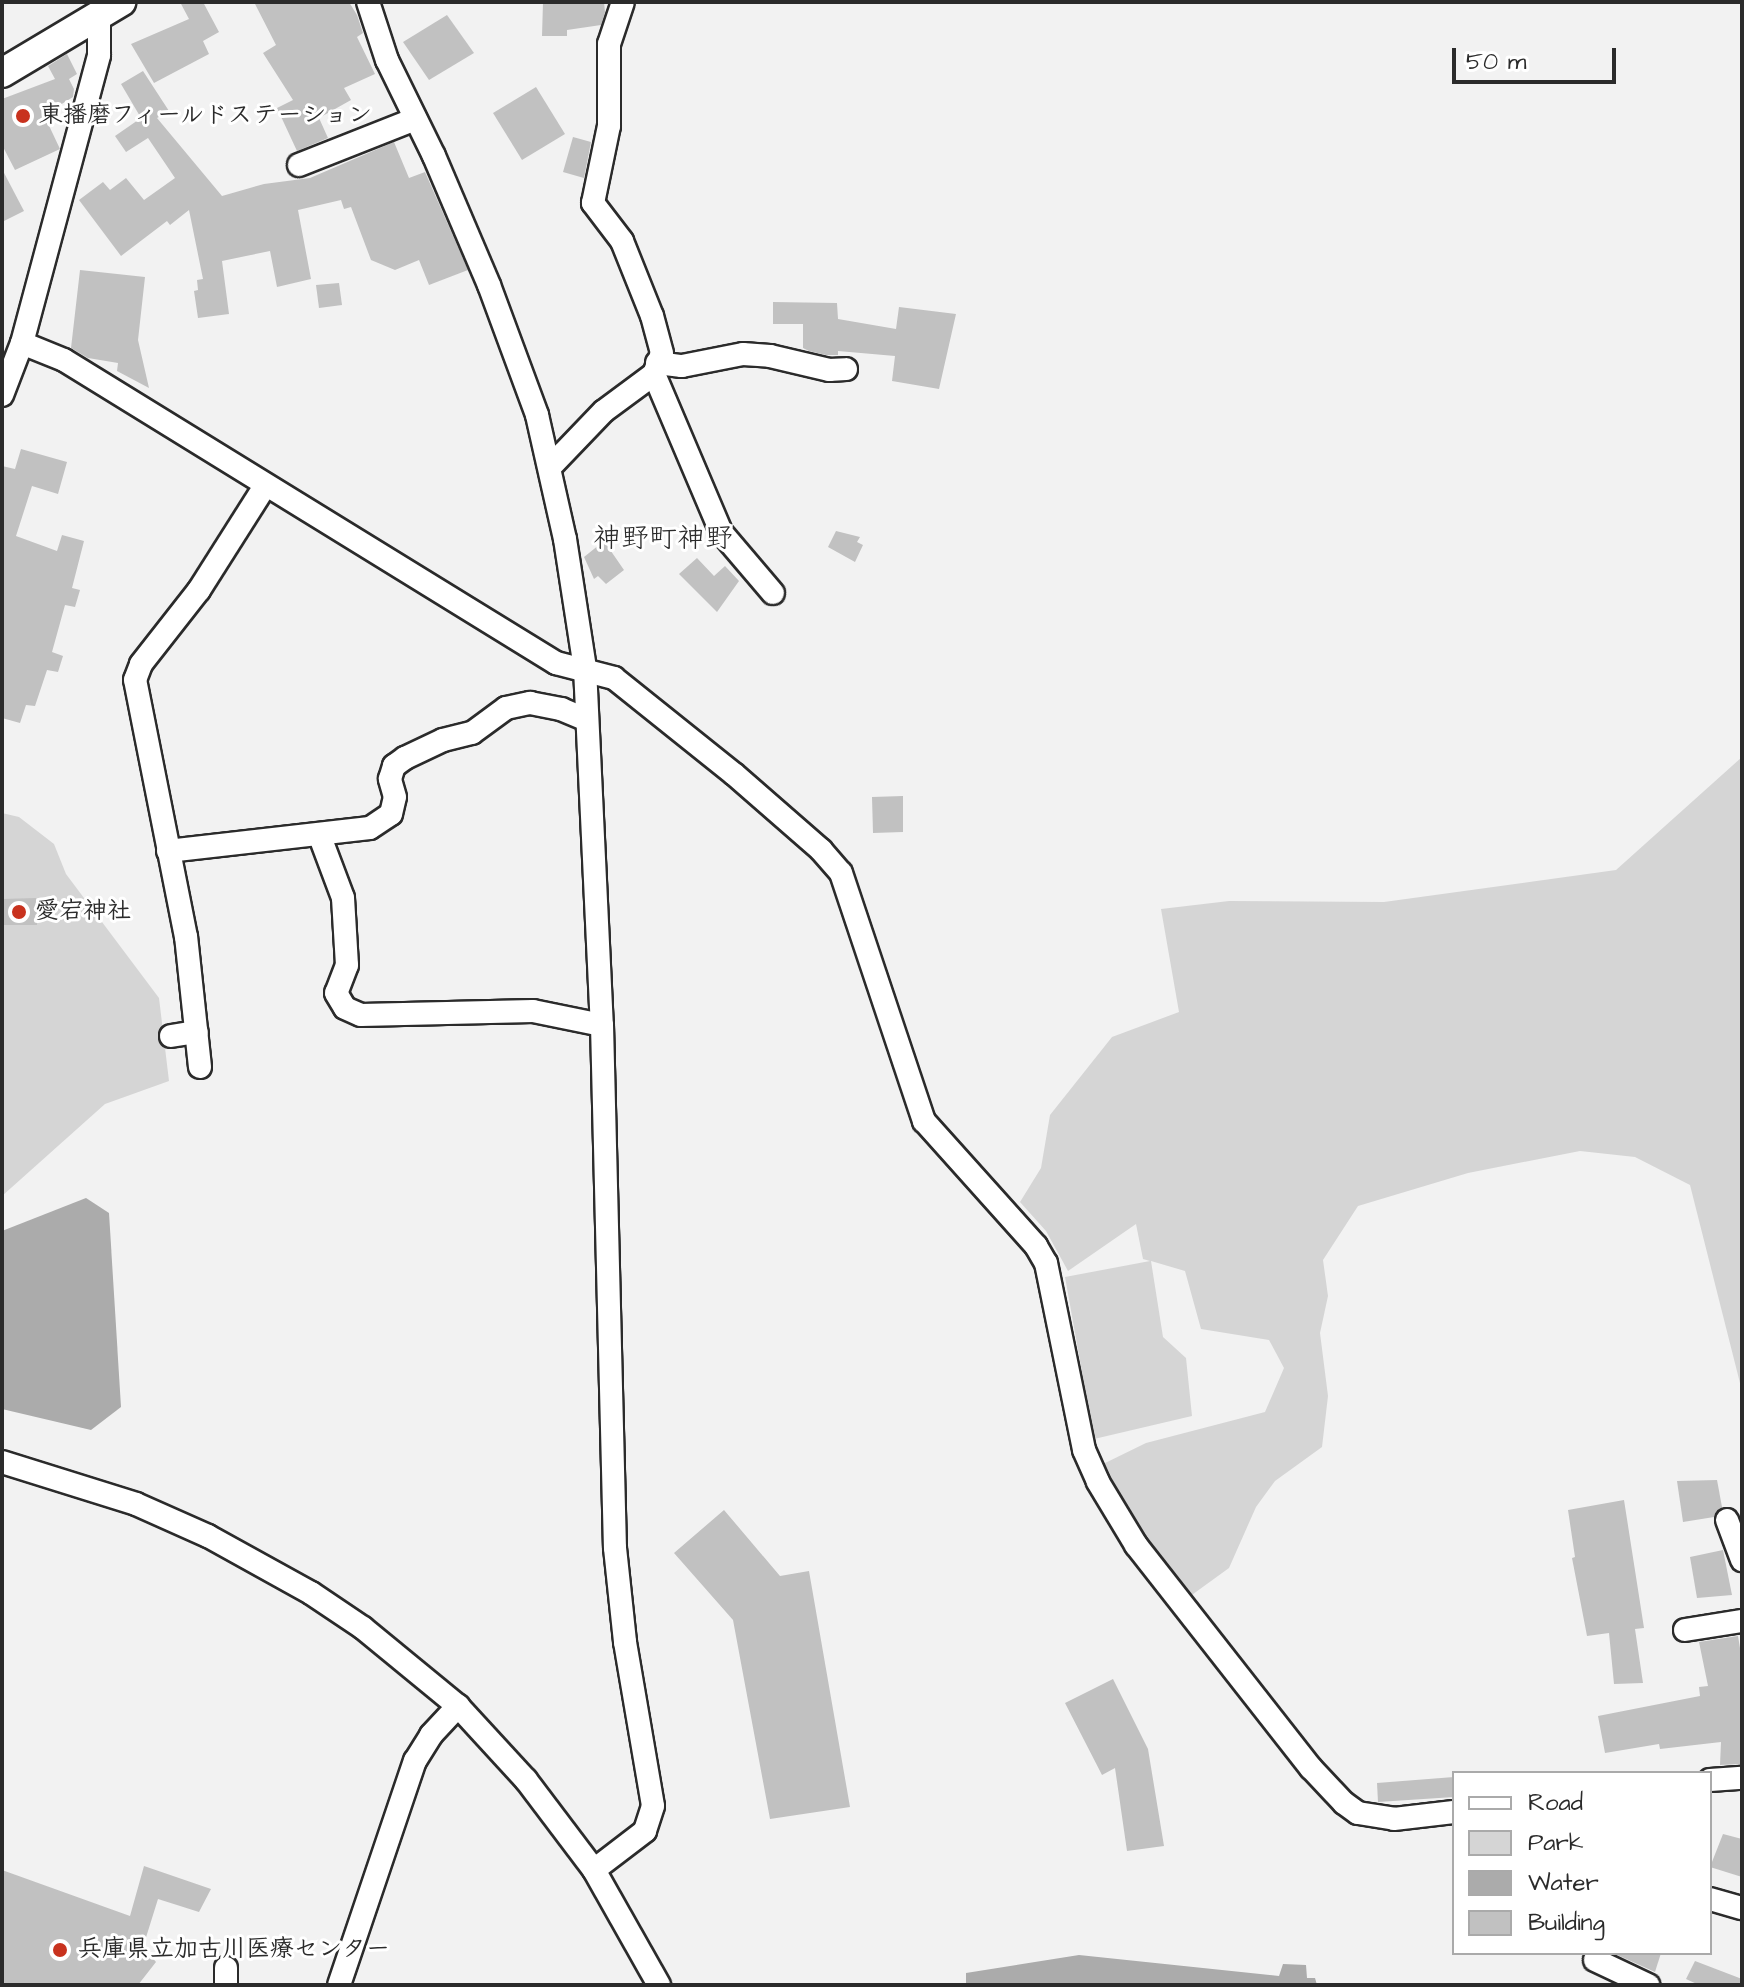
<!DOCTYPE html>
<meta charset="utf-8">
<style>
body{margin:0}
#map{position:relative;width:1744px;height:1987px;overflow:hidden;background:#f2f2f2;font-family:"Architects Daughter","Klee One",sans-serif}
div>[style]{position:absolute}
.green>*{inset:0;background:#d5d5d5}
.water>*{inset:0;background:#ababab}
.building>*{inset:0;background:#c1c1c1}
.roads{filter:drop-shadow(2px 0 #2b2b2b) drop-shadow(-2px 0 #2b2b2b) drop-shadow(0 2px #2b2b2b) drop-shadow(0 -2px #2b2b2b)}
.minor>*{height:22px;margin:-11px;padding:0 11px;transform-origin:11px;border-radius:11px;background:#fff}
.major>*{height:28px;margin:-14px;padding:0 14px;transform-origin:14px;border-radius:14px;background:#fff}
.dots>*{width:22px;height:22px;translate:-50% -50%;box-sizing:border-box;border:4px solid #fff;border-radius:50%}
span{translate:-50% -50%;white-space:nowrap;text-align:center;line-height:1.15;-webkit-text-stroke:6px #fff;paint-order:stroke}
.poi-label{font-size:24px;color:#2b2b2b;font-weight:700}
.left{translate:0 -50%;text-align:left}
.quarter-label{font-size:28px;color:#2b2b2b}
.frame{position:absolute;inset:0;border:4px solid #2b2b2b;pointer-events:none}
.legend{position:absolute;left:1452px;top:1771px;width:260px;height:184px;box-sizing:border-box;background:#fff;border:2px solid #aaa;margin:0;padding:10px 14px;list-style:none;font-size:24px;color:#2b2b2b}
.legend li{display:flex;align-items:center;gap:16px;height:40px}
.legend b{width:40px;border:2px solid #aaa}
.scale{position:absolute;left:1452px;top:48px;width:164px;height:36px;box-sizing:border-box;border:4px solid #2b2b2b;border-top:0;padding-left:10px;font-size:24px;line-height:28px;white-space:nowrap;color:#2b2b2b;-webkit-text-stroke:6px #fff;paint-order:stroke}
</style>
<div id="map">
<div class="green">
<div style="clip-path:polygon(1742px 757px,1742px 1391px,1690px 1185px,1635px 1157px,1580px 1151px,1468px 1173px,1358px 1206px,1323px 1260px,1328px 1296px,1320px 1333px,1328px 1396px,1322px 1447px,1275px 1481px,1256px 1507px,1229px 1568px,1189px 1597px,1129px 1519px,1101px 1465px,1146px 1443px,1265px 1412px,1284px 1368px,1269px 1340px,1201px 1329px,1185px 1271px,1151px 1261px,1163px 1337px,1186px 1358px,1192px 1416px,1094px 1439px,1065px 1277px,1150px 1261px,1143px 1259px,1136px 1224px,1068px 1271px,1046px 1231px,1020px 1202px,1041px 1168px,1050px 1115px,1112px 1037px,1179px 1012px,1161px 909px,1229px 901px,1384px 902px,1616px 870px)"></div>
<div style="clip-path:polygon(2px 813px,19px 817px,54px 844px,66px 874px,159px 998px,169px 1081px,105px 1104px,2px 1196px)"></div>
</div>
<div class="water">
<div style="clip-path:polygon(86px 1198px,109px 1213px,121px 1407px,91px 1430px,2px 1409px,2px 1231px)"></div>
<div style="clip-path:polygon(1079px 1955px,1279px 1976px,1283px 1964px,1306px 1965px,1307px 1978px,1315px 1978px,1317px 1985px,966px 1985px,966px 1973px)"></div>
</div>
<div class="building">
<div style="clip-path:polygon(180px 2px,203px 2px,219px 32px,203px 41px,209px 54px,154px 83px,131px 44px,189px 19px)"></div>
<div style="clip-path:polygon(254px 2px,349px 2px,357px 15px,363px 33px,357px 37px,375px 74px,344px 88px,351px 100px,319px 118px,328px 138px,297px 151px,277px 108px,293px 100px,263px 53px,276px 45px)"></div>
<div style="clip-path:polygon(543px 2px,604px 2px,605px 12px,601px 25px,567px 30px,567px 36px,542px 36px)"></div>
<div style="clip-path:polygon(447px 15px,474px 53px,429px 80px,403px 42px)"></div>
<div style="clip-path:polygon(67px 54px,77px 74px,69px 79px,74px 89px,73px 97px,44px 115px,60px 149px,15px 170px,2px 145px,2px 99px,55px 79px,48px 66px)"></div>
<div style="clip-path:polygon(143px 71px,169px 111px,157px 118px,222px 196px,264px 184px,310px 178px,394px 142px,409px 178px,425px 172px,468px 270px,429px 285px,419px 260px,395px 270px,371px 260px,351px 207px,344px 209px,341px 200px,298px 210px,311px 279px,277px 287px,270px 251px,222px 261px,229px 314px,198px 318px,194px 291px,198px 290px,197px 280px,203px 279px,189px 210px,170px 225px,167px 221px,121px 256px,79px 200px,103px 182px,110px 190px,126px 178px,144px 200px,175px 178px,148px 138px,126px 152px,115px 136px,141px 118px,121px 84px)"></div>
<div style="clip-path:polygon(536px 87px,565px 134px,522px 160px,493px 113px)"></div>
<div style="clip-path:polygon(573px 137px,591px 142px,584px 178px,563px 172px)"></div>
<div style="clip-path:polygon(2px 169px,24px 211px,2px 222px)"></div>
<div style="clip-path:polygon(80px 270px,145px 277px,138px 340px,149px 388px,117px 371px,118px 363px,88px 358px,71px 348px)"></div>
<div style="clip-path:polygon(339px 283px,342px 305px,319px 308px,316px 285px)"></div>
<div style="clip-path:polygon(773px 302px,837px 303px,838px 319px,896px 329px,899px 307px,956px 314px,939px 389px,892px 381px,895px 356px,838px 351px,838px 355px,826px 355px,809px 351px,803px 348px,803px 324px,773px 324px)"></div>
<div style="clip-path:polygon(21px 449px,67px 462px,58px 494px,32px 486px,16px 536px,57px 551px,62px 535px,84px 541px,72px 588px,80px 590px,75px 607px,65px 605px,52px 652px,63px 656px,58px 672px,47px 670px,35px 706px,26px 705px,20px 723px,2px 718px,2px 466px,15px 469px)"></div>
<div style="clip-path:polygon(836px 531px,860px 537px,857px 542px,863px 545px,855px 562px,828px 547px)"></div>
<div style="clip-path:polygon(604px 541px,624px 570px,606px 584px,598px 576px,594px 579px,584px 557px)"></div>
<div style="clip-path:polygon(697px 558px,714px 576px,725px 566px,739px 581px,717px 612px,679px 574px)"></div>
<div style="clip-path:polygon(903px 796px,903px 832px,873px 833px,872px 797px)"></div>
<div style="clip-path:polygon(36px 898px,37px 925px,2px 925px,2px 899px)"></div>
<div style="clip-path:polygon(1717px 1480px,1722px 1507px,1714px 1517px,1683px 1522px,1677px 1481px)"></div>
<div style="clip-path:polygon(1624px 1500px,1644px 1628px,1635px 1629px,1643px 1683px,1614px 1684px,1609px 1633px,1587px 1636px,1572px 1558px,1575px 1557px,1568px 1510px)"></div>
<div style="clip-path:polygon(724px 1510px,780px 1576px,809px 1571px,850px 1807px,770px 1819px,733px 1620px,674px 1553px)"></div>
<div style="clip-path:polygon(1723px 1550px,1732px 1595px,1697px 1598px,1690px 1557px)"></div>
<div style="clip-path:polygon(1738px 1636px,1742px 1660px,1740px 1764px,1720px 1765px,1721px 1742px,1660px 1749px,1659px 1744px,1605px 1753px,1598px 1716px,1700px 1696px,1699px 1687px,1708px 1686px,1699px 1642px)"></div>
<div style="clip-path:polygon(1113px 1679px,1148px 1749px,1164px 1846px,1127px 1851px,1115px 1768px,1102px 1775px,1065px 1703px)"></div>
<div style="clip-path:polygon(1454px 1777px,1454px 1797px,1378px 1802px,1377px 1783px)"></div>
<div style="clip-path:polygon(1723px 1834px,1742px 1839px,1742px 1877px,1710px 1867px)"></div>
<div style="clip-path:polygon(144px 1866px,211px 1889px,199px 1912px,158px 1899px,143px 1947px,156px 1962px,138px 1985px,2px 1985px,2px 1870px,130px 1916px)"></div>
<div style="clip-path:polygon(1613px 1953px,1661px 1953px,1655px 1972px)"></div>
<div style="clip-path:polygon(1695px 1961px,1742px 1979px,1742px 1985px,1699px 1985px,1686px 1979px)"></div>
</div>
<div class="roads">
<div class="minor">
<div style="left:368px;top:2px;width:61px;rotate:71.9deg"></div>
<div style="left:387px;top:60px;width:107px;rotate:63.9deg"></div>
<div style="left:434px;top:156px;width:140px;rotate:66.9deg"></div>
<div style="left:489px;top:285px;width:139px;rotate:69.7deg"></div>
<div style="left:537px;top:415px;width:127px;rotate:77.3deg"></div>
<div style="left:565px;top:539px;width:131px;rotate:81.2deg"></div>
<div style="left:585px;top:668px;width:357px;rotate:87.3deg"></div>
<div style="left:602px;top:1025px;width:523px;rotate:88.58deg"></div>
<div style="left:615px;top:1548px;width:95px;rotate:83.9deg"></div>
<div style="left:625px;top:1642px;width:166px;rotate:80.3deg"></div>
<div style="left:653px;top:1806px;width:26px;rotate:108deg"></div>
<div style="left:645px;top:1831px;width:64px;rotate:142.6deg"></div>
<div style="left:299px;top:165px;width:125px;rotate:-21.6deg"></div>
<div style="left:22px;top:343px;width:45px;rotate:22deg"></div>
<div style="left:64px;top:360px;width:578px;rotate:31.63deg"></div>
<div style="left:556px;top:663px;width:60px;rotate:14.5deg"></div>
<div style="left:614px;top:678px;width:154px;rotate:38.7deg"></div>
<div style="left:734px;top:774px;width:116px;rotate:41.1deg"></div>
<div style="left:821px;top:850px;width:30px;rotate:49deg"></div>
<div style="left:841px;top:873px;width:262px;rotate:71.5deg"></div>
<div style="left:924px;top:1121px;width:168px;rotate:48.1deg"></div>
<div style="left:1036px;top:1246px;width:20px;rotate:60deg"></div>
<div style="left:1046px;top:1263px;width:191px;rotate:78.5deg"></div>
<div style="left:1084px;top:1450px;width:35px;rotate:66deg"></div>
<div style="left:1098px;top:1482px;width:74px;rotate:58.9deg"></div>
<div style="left:1136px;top:1545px;width:283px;rotate:51.9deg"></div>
<div style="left:1311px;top:1768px;width:48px;rotate:46.7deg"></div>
<div style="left:1344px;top:1803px;width:17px;rotate:36deg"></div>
<div style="left:1358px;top:1813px;width:36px;rotate:9deg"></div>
<div style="left:1394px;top:1819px;width:60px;rotate:-6.7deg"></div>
<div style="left:657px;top:363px;width:25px;rotate:7deg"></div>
<div style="left:682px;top:366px;width:62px;rotate:-11.1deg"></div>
<div style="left:743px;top:354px;width:27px;rotate:4deg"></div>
<div style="left:770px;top:356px;width:61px;rotate:13.3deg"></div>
<div style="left:829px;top:370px;width:17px;rotate:-3deg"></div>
<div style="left:654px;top:374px;width:172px;rotate:67deg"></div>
<div style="left:721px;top:532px;width:80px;rotate:49.6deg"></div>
<div style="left:2px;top:395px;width:56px;rotate:-69deg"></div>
<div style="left:22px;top:343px;width:298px;rotate:-75deg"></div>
<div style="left:99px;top:55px;width:39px;rotate:-90deg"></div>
<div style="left:551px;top:466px;width:76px;rotate:-46.1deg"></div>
<div style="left:604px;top:411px;width:62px;rotate:-36.5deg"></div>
<div style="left:654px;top:374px;width:22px;rotate:-69deg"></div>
<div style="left:662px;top:353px;width:38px;rotate:-105deg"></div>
<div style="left:652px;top:316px;width:81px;rotate:-111.8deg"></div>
<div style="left:622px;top:241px;width:48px;rotate:-127.3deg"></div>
<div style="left:593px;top:203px;width:79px;rotate:-78.3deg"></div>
<div style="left:609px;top:126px;width:82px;rotate:-90deg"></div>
<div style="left:609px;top:44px;width:44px;rotate:-71.6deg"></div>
<div style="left:319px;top:834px;width:68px;rotate:69.4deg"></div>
<div style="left:343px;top:898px;width:67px;rotate:86.6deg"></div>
<div style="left:347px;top:965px;width:30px;rotate:111deg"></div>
<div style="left:336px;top:993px;width:17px;rotate:59deg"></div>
<div style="left:345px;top:1008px;width:17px;rotate:24deg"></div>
<div style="left:361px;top:1015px;width:172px;rotate:-1.3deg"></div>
<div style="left:533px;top:1011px;width:70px;rotate:11.5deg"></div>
<div style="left:168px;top:851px;width:203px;rotate:-6.5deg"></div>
<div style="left:370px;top:828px;width:25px;rotate:-34deg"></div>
<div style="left:391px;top:814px;width:17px;rotate:-77deg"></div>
<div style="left:395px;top:797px;width:19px;rotate:-106deg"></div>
<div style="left:390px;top:779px;width:14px;rotate:-73deg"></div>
<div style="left:394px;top:766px;width:14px;rotate:-36deg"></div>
<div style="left:405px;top:758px;width:42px;rotate:-25.3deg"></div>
<div style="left:443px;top:740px;width:30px;rotate:-14deg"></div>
<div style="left:472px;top:733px;width:42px;rotate:-36.3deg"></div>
<div style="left:506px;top:708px;width:25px;rotate:-12deg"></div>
<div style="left:530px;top:703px;width:32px;rotate:11deg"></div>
<div style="left:561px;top:709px;width:28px;rotate:23deg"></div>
<div style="left:171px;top:1036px;width:26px;rotate:-9deg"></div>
<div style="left:200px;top:1067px;width:131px;rotate:-96.1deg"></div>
<div style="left:186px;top:937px;width:262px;rotate:-101.2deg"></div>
<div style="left:135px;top:680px;width:17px;rotate:-69deg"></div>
<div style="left:141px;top:664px;width:94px;rotate:-51.9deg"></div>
<div style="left:199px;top:590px;width:123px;rotate:-57.6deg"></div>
<div style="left:2px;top:1462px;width:140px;rotate:17.4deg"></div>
<div style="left:136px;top:1504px;width:79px;rotate:24deg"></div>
<div style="left:208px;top:1536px;width:118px;rotate:29deg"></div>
<div style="left:311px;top:1593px;width:63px;rotate:33.9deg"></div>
<div style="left:363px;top:1628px;width:123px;rotate:39.4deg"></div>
<div style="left:458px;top:1706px;width:100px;rotate:47.4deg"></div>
<div style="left:526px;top:1780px;width:113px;rotate:52.9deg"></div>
<div style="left:594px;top:1870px;width:132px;rotate:60.5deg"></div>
<div style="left:1727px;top:1520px;width:43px;rotate:69.4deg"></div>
<div style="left:1685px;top:1630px;width:58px;rotate:-9deg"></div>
<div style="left:1710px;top:1780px;width:32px;rotate:-4deg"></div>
<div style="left:1710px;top:1899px;width:33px;rotate:16deg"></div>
<div style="left:1595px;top:1960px;width:59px;rotate:25.3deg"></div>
<div style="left:226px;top:1968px;width:17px;rotate:90deg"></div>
<div style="left:339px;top:1985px;width:237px;rotate:-71.3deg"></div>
<div style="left:415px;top:1761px;width:31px;rotate:-58deg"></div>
<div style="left:431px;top:1735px;width:40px;rotate:-47deg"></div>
</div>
<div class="major">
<div style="left:2px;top:73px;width:139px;rotate:-30.8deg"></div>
</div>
</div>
<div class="dots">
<div style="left:23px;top:116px;background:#c8321e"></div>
<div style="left:19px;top:912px;background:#c8321e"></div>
<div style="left:60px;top:1950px;background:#c8321e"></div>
</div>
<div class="poi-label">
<span class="left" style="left:39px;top:116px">東播磨フィールドステーション</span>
<span class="left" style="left:35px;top:912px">愛宕神社</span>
<span class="left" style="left:78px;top:1950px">兵庫県立加古川医療センター</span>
</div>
<div class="quarter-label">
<span style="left:663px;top:539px">神野町神野</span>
</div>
<div class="frame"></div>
<ul class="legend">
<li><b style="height:10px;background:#fff"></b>Road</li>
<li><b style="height:22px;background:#d5d5d5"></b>Park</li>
<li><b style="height:22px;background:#ababab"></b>Water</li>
<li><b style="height:22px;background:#c1c1c1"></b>Building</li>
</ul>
<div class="scale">50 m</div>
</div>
